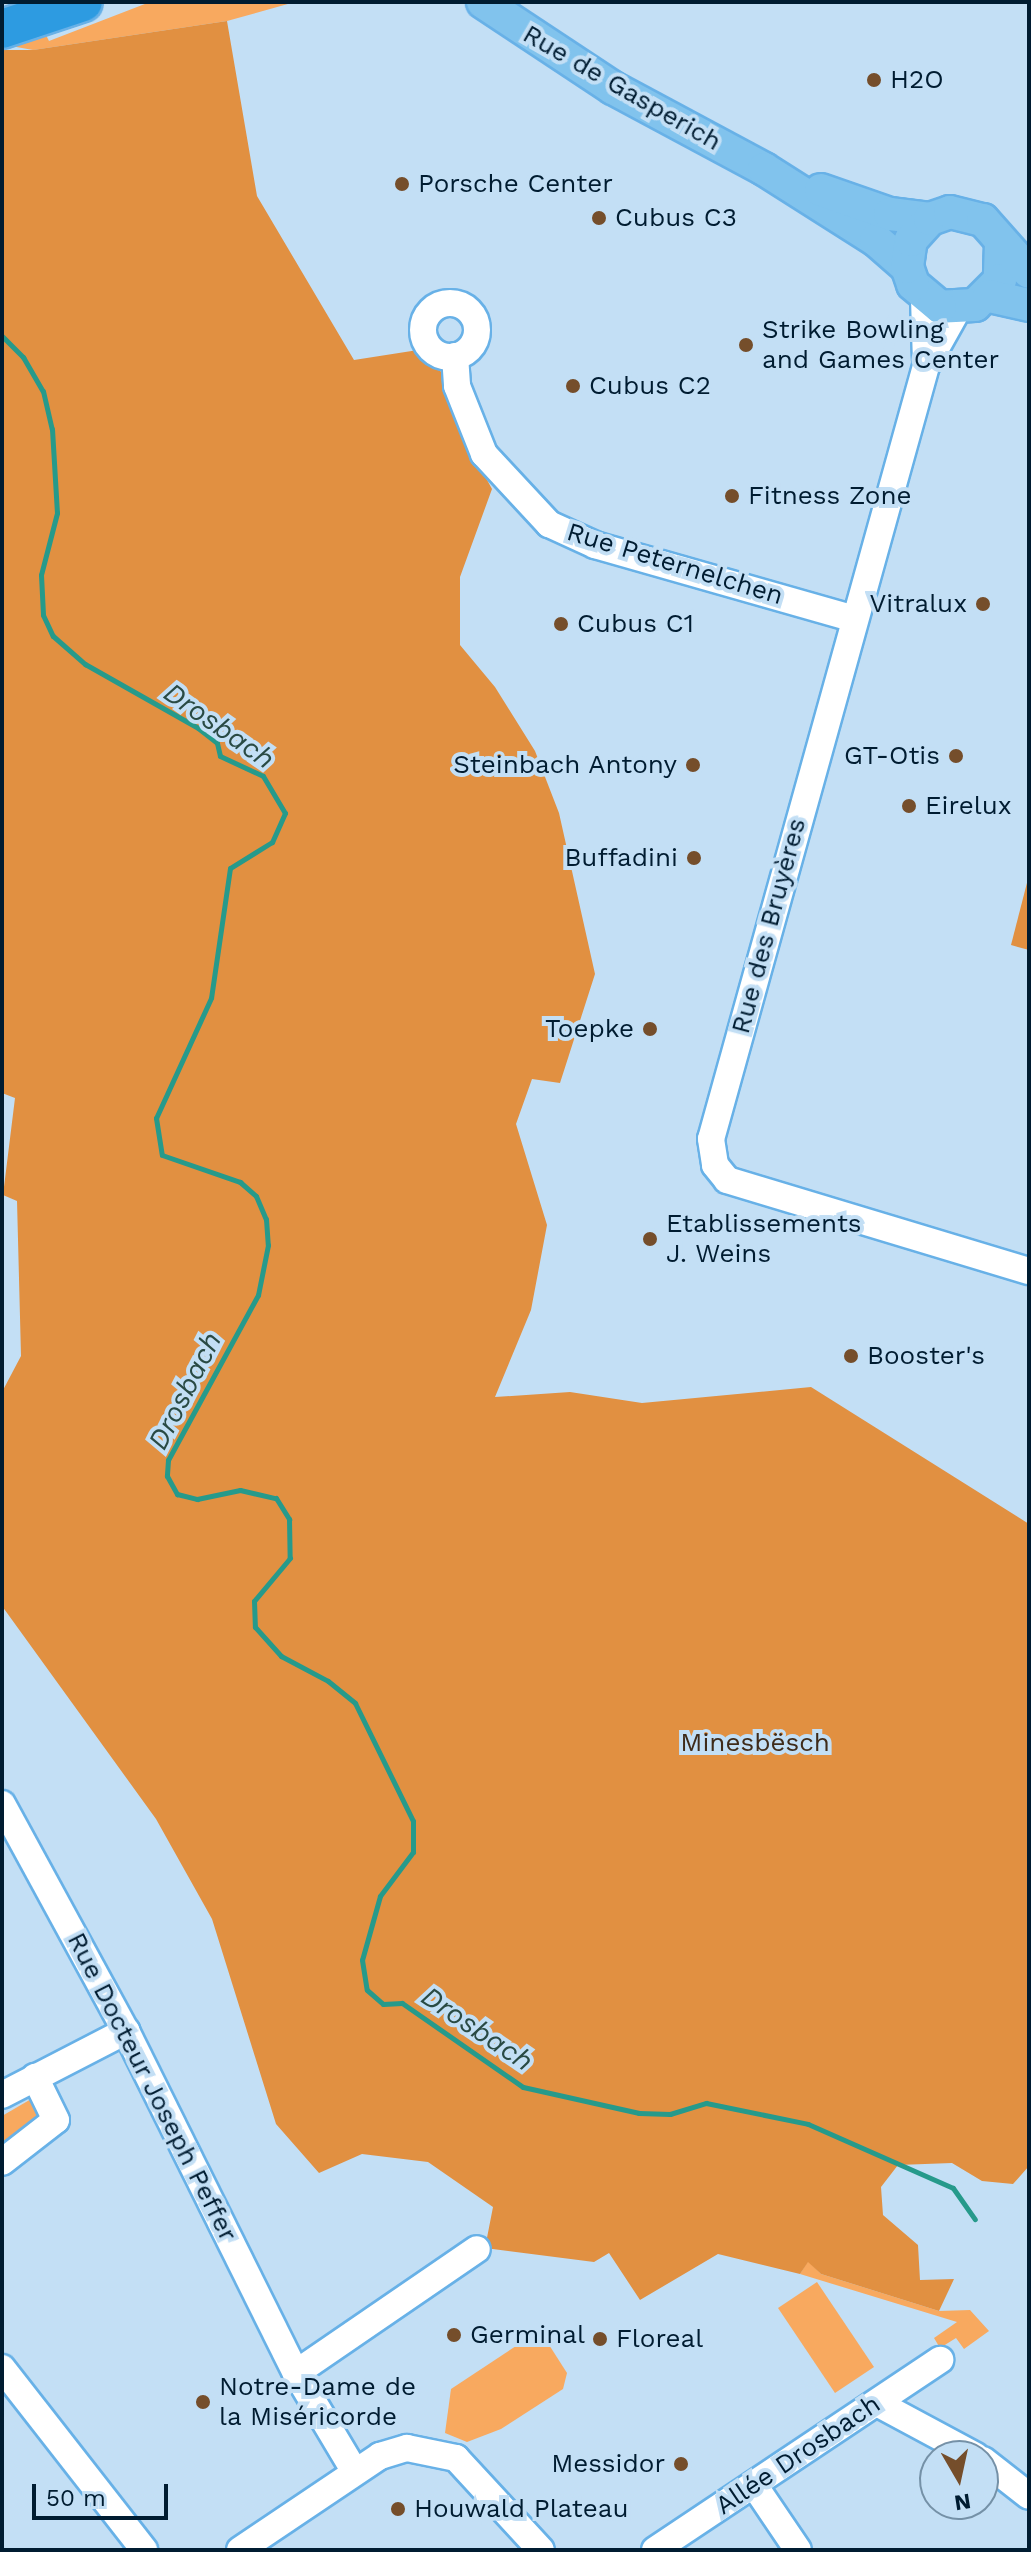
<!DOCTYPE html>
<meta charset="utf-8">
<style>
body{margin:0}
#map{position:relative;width:1031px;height:2552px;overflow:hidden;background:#c3dff5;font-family:"Work Sans",sans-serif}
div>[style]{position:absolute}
.green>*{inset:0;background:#f8a95f}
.forest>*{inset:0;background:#e19041}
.stream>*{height:5px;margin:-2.5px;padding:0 2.5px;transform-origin:2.5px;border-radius:2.5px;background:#269a8b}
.roads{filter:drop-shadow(2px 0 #68b1e7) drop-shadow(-2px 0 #68b1e7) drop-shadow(0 2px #68b1e7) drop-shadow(0 -2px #68b1e7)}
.minor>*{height:26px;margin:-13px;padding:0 13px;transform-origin:13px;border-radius:13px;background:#fff}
.minor>.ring{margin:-13px;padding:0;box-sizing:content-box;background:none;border:26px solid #fff;border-radius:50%}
.major>*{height:32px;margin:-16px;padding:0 16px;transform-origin:16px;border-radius:16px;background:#81c3ed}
.highway>*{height:38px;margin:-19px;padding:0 19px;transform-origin:19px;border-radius:19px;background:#2d9be1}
.dots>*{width:22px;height:22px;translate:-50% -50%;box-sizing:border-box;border:4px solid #c3dff5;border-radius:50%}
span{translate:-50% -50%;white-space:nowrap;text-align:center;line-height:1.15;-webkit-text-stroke:8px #c3dff5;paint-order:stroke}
.poi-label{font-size:26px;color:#001c31}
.left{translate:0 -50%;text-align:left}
.right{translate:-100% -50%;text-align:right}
.street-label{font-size:26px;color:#001c31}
.park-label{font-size:26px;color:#3e2b1a}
.water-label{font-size:28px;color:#294a44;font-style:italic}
.frame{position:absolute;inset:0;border:4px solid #001c31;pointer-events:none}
.north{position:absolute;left:919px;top:2440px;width:80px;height:80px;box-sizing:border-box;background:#c3dff5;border:2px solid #7591a7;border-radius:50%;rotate:171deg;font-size:22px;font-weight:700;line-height:32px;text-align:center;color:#001c31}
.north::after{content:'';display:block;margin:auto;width:28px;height:36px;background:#754e2b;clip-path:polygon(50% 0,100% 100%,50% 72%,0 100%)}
.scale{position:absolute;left:32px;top:2484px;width:136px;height:36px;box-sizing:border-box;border:4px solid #001c31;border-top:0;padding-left:10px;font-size:24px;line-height:28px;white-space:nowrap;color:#001c31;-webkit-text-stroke:6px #c3dff5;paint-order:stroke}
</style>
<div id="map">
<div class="green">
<div style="clip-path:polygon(150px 2px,295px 2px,227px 21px,33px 50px,11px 46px,45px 33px,49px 41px)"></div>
<div style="clip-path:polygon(38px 2095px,44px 2111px,40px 2121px,2px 2147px,2px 2116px)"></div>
<div style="clip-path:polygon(808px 2261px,821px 2274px,939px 2311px,970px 2310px,989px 2331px,964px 2349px,956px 2338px,940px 2348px,934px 2338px,957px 2322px,800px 2274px)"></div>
<div style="clip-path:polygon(817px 2282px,874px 2367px,835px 2393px,778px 2308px)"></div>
<div style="clip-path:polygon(531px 2336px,544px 2337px,567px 2373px,563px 2389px,501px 2429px,467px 2442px,445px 2433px,451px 2389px)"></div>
</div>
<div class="forest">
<div style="clip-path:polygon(227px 21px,257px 196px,354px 360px,418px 350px,440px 369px,455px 421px,492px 489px,460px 577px,460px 645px,495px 687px,535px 751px,559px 813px,595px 974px,560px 1083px,532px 1079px,516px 1124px,547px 1225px,531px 1310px,495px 1397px,570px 1392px,642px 1403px,811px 1387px,1029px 1524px,1029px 2166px,1013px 2184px,982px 2181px,952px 2163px,898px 2165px,881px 2187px,883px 2215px,918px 2245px,920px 2280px,954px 2279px,939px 2311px,821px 2274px,808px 2262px,800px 2274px,718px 2254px,640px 2300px,609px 2253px,594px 2262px,485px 2248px,493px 2207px,428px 2162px,362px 2154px,319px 2173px,276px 2124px,212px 1919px,156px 1819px,2px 1606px,2px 1392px,21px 1356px,17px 1201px,3px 1195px,15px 1098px,2px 1093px,2px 50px,33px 50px)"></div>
<div style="clip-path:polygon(1029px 875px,1029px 950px,1011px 945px)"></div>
</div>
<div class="stream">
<div style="left:2px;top:336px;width:30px;rotate:45deg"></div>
<div style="left:23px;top:357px;width:39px;rotate:60deg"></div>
<div style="left:43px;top:391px;width:39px;rotate:77deg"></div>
<div style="left:52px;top:429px;width:84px;rotate:86.6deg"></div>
<div style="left:57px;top:513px;width:64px;rotate:104.5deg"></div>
<div style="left:41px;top:575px;width:40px;rotate:87.1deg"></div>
<div style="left:43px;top:615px;width:23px;rotate:65deg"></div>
<div style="left:53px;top:636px;width:43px;rotate:41.2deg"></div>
<div style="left:85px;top:664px;width:130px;rotate:29.5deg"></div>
<div style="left:198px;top:728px;width:24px;rotate:38deg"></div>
<div style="left:217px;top:743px;width:13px;rotate:77deg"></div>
<div style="left:220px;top:756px;width:47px;rotate:24.9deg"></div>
<div style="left:263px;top:776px;width:43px;rotate:59.3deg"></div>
<div style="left:285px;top:813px;width:32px;rotate:114deg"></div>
<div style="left:272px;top:842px;width:49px;rotate:148.2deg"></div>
<div style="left:230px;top:868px;width:131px;rotate:98.3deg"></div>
<div style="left:211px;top:998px;width:132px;rotate:114.6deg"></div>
<div style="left:156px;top:1118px;width:37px;rotate:81deg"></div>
<div style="left:162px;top:1155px;width:83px;rotate:19.1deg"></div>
<div style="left:240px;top:1182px;width:21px;rotate:41deg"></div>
<div style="left:256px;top:1196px;width:25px;rotate:67deg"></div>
<div style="left:266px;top:1219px;width:26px;rotate:86deg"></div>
<div style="left:268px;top:1245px;width:51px;rotate:101.3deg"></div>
<div style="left:258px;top:1295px;width:188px;rotate:118.6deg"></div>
<div style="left:168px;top:1460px;width:16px;rotate:94deg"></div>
<div style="left:167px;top:1476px;width:21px;rotate:61deg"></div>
<div style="left:177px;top:1494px;width:21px;rotate:14deg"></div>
<div style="left:197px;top:1499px;width:44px;rotate:-11.8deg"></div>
<div style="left:240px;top:1490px;width:37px;rotate:13deg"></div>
<div style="left:276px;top:1498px;width:25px;rotate:58deg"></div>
<div style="left:289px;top:1519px;width:39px;rotate:89deg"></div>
<div style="left:290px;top:1558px;width:56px;rotate:129.9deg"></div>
<div style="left:254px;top:1601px;width:26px;rotate:88deg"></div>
<div style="left:255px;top:1627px;width:39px;rotate:48deg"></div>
<div style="left:281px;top:1656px;width:53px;rotate:28deg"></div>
<div style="left:328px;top:1681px;width:35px;rotate:39deg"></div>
<div style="left:355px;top:1703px;width:131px;rotate:63.8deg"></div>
<div style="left:413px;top:1821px;width:31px;rotate:90deg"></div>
<div style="left:413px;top:1852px;width:55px;rotate:126.9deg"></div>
<div style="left:380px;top:1896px;width:66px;rotate:105.7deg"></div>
<div style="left:362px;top:1960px;width:30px;rotate:81deg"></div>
<div style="left:367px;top:1990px;width:21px;rotate:41deg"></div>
<div style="left:383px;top:2004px;width:19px;rotate:-3deg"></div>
<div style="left:402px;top:2003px;width:147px;rotate:34.8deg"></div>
<div style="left:523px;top:2087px;width:119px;rotate:12.6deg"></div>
<div style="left:639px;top:2113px;width:31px;rotate:2deg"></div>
<div style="left:670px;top:2114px;width:38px;rotate:-17deg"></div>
<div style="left:706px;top:2103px;width:104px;rotate:11.6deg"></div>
<div style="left:808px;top:2124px;width:158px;rotate:23.8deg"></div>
<div style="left:953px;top:2188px;width:38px;rotate:55deg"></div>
</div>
<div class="roads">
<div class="minor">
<div style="left:924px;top:298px;width:64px;rotate:88.2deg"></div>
<div class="ring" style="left:423px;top:303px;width:28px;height:28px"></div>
<div style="left:958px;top:309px;width:65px;rotate:119.3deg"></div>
<div style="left:926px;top:366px;width:802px;rotate:105.54deg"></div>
<div style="left:711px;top:1139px;width:26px;rotate:81deg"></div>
<div style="left:715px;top:1165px;width:19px;rotate:51deg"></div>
<div style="left:727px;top:1180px;width:315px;rotate:16.8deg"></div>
<div style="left:455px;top:356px;width:30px;rotate:86deg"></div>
<div style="left:457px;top:386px;width:73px;rotate:68.3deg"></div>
<div style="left:484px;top:454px;width:96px;rotate:47.1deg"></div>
<div style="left:549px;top:524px;width:51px;rotate:24.5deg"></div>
<div style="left:595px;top:545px;width:269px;rotate:15.9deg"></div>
<div style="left:2px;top:1804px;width:259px;rotate:61.4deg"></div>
<div style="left:126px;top:2031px;width:382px;rotate:63.6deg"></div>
<div style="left:296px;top:2373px;width:115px;rotate:59.2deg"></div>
<div style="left:2px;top:2095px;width:140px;rotate:-27.3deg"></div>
<div style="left:2px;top:2162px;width:68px;rotate:-37.9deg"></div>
<div style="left:56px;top:2120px;width:48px;rotate:-116deg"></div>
<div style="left:2px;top:2368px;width:231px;rotate:52deg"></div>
<div style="left:296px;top:2373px;width:219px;rotate:-34.4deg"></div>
<div style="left:877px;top:2403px;width:112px;rotate:28.2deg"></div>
<div style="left:983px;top:2460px;width:58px;rotate:38deg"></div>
<div style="left:754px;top:2485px;width:78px;rotate:55.9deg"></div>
<div style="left:240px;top:2550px;width:169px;rotate:-33.9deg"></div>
<div style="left:380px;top:2456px;width:28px;rotate:-17deg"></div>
<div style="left:407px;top:2448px;width:50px;rotate:11.5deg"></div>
<div style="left:456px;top:2458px;width:125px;rotate:47.3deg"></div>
<div style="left:655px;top:2550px;width:343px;rotate:-33.7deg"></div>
</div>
<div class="major">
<div style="left:483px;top:2px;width:156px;rotate:33.5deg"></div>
<div style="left:613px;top:88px;width:171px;rotate:28.2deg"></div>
<div style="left:764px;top:169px;width:133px;rotate:32.4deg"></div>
<div style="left:876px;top:240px;width:41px;rotate:41.1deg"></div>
<div style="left:821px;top:190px;width:73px;rotate:19.2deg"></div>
<div style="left:890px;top:214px;width:40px;rotate:7.1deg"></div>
<div style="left:1001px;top:243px;width:37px;rotate:92deg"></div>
<div style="left:1000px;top:280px;width:35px;rotate:135deg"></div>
<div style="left:975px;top:305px;width:35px;rotate:177deg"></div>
<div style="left:940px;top:307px;width:35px;rotate:-140deg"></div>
<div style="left:913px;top:284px;width:18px;rotate:-109deg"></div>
<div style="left:907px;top:267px;width:27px;rotate:-82deg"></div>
<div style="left:911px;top:240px;width:28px;rotate:-48deg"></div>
<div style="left:930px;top:219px;width:21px;rotate:-19deg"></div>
<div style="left:950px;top:212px;width:34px;rotate:14deg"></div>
<div style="left:983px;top:220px;width:69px;rotate:48.5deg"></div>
<div style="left:989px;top:296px;width:41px;rotate:12.7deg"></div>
</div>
<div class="highway">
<div style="left:2px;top:29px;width:85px;rotate:-18.4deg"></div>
</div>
</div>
<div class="dots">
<div style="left:874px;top:80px;background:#754e2b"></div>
<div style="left:402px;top:184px;background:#754e2b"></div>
<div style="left:599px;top:218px;background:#754e2b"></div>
<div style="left:746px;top:345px;background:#754e2b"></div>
<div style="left:573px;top:386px;background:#754e2b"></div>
<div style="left:732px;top:496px;background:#754e2b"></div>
<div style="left:983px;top:604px;background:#754e2b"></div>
<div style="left:561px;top:624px;background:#754e2b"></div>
<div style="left:956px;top:756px;background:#754e2b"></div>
<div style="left:693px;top:765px;background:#754e2b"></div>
<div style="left:909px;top:806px;background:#754e2b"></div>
<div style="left:694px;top:858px;background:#754e2b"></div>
<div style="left:650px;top:1029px;background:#754e2b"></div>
<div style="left:650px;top:1239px;background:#754e2b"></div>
<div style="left:851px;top:1356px;background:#754e2b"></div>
<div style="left:454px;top:2335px;background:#754e2b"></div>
<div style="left:600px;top:2339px;background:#754e2b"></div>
<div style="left:203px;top:2402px;background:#754e2b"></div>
<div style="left:681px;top:2464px;background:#754e2b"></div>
<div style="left:398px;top:2509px;background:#754e2b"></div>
</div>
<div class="poi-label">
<span class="left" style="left:890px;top:80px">H2O</span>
<span class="left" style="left:418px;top:184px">Porsche Center</span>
<span class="left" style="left:615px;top:218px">Cubus C3</span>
<span class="left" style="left:762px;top:345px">Strike Bowling<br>and Games Center</span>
<span class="left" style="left:589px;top:386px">Cubus C2</span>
<span class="left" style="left:748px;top:496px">Fitness Zone</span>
<span class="right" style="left:967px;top:604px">Vitralux</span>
<span class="left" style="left:577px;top:624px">Cubus C1</span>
<span class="right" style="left:940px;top:756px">GT-Otis</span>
<span class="right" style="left:677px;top:765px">Steinbach Antony</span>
<span class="left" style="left:925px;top:806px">Eirelux</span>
<span class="right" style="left:678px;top:858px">Buffadini</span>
<span class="right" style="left:634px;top:1029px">Toepke</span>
<span class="left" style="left:666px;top:1239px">Etablissements<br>J. Weins</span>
<span class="left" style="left:867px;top:1356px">Booster's</span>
<span class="left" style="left:470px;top:2335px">Germinal</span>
<span class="left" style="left:616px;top:2339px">Floreal</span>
<span class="left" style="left:219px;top:2402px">Notre-Dame de<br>la Miséricorde</span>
<span class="right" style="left:665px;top:2464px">Messidor</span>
<span class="left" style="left:414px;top:2509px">Houwald Plateau</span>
</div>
<div class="street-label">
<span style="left:622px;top:88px;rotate:30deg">Rue de Gasperich</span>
<span style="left:675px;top:564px;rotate:17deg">Rue Peternelchen</span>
<span style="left:769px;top:926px;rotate:-75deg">Rue des Bruyères</span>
<span style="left:152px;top:2087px;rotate:63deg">Rue Docteur Joseph Peffer</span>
<span style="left:798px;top:2455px;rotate:-34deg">Allée Drosbach</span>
</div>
<div class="park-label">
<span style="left:755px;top:1743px">Minesbësch</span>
</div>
<div class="water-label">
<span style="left:219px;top:726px;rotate:35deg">Drosbach</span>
<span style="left:185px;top:1391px;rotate:-63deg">Drosbach</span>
<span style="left:477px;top:2029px;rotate:34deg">Drosbach</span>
</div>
<div class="frame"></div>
<div class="north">N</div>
<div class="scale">50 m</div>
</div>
